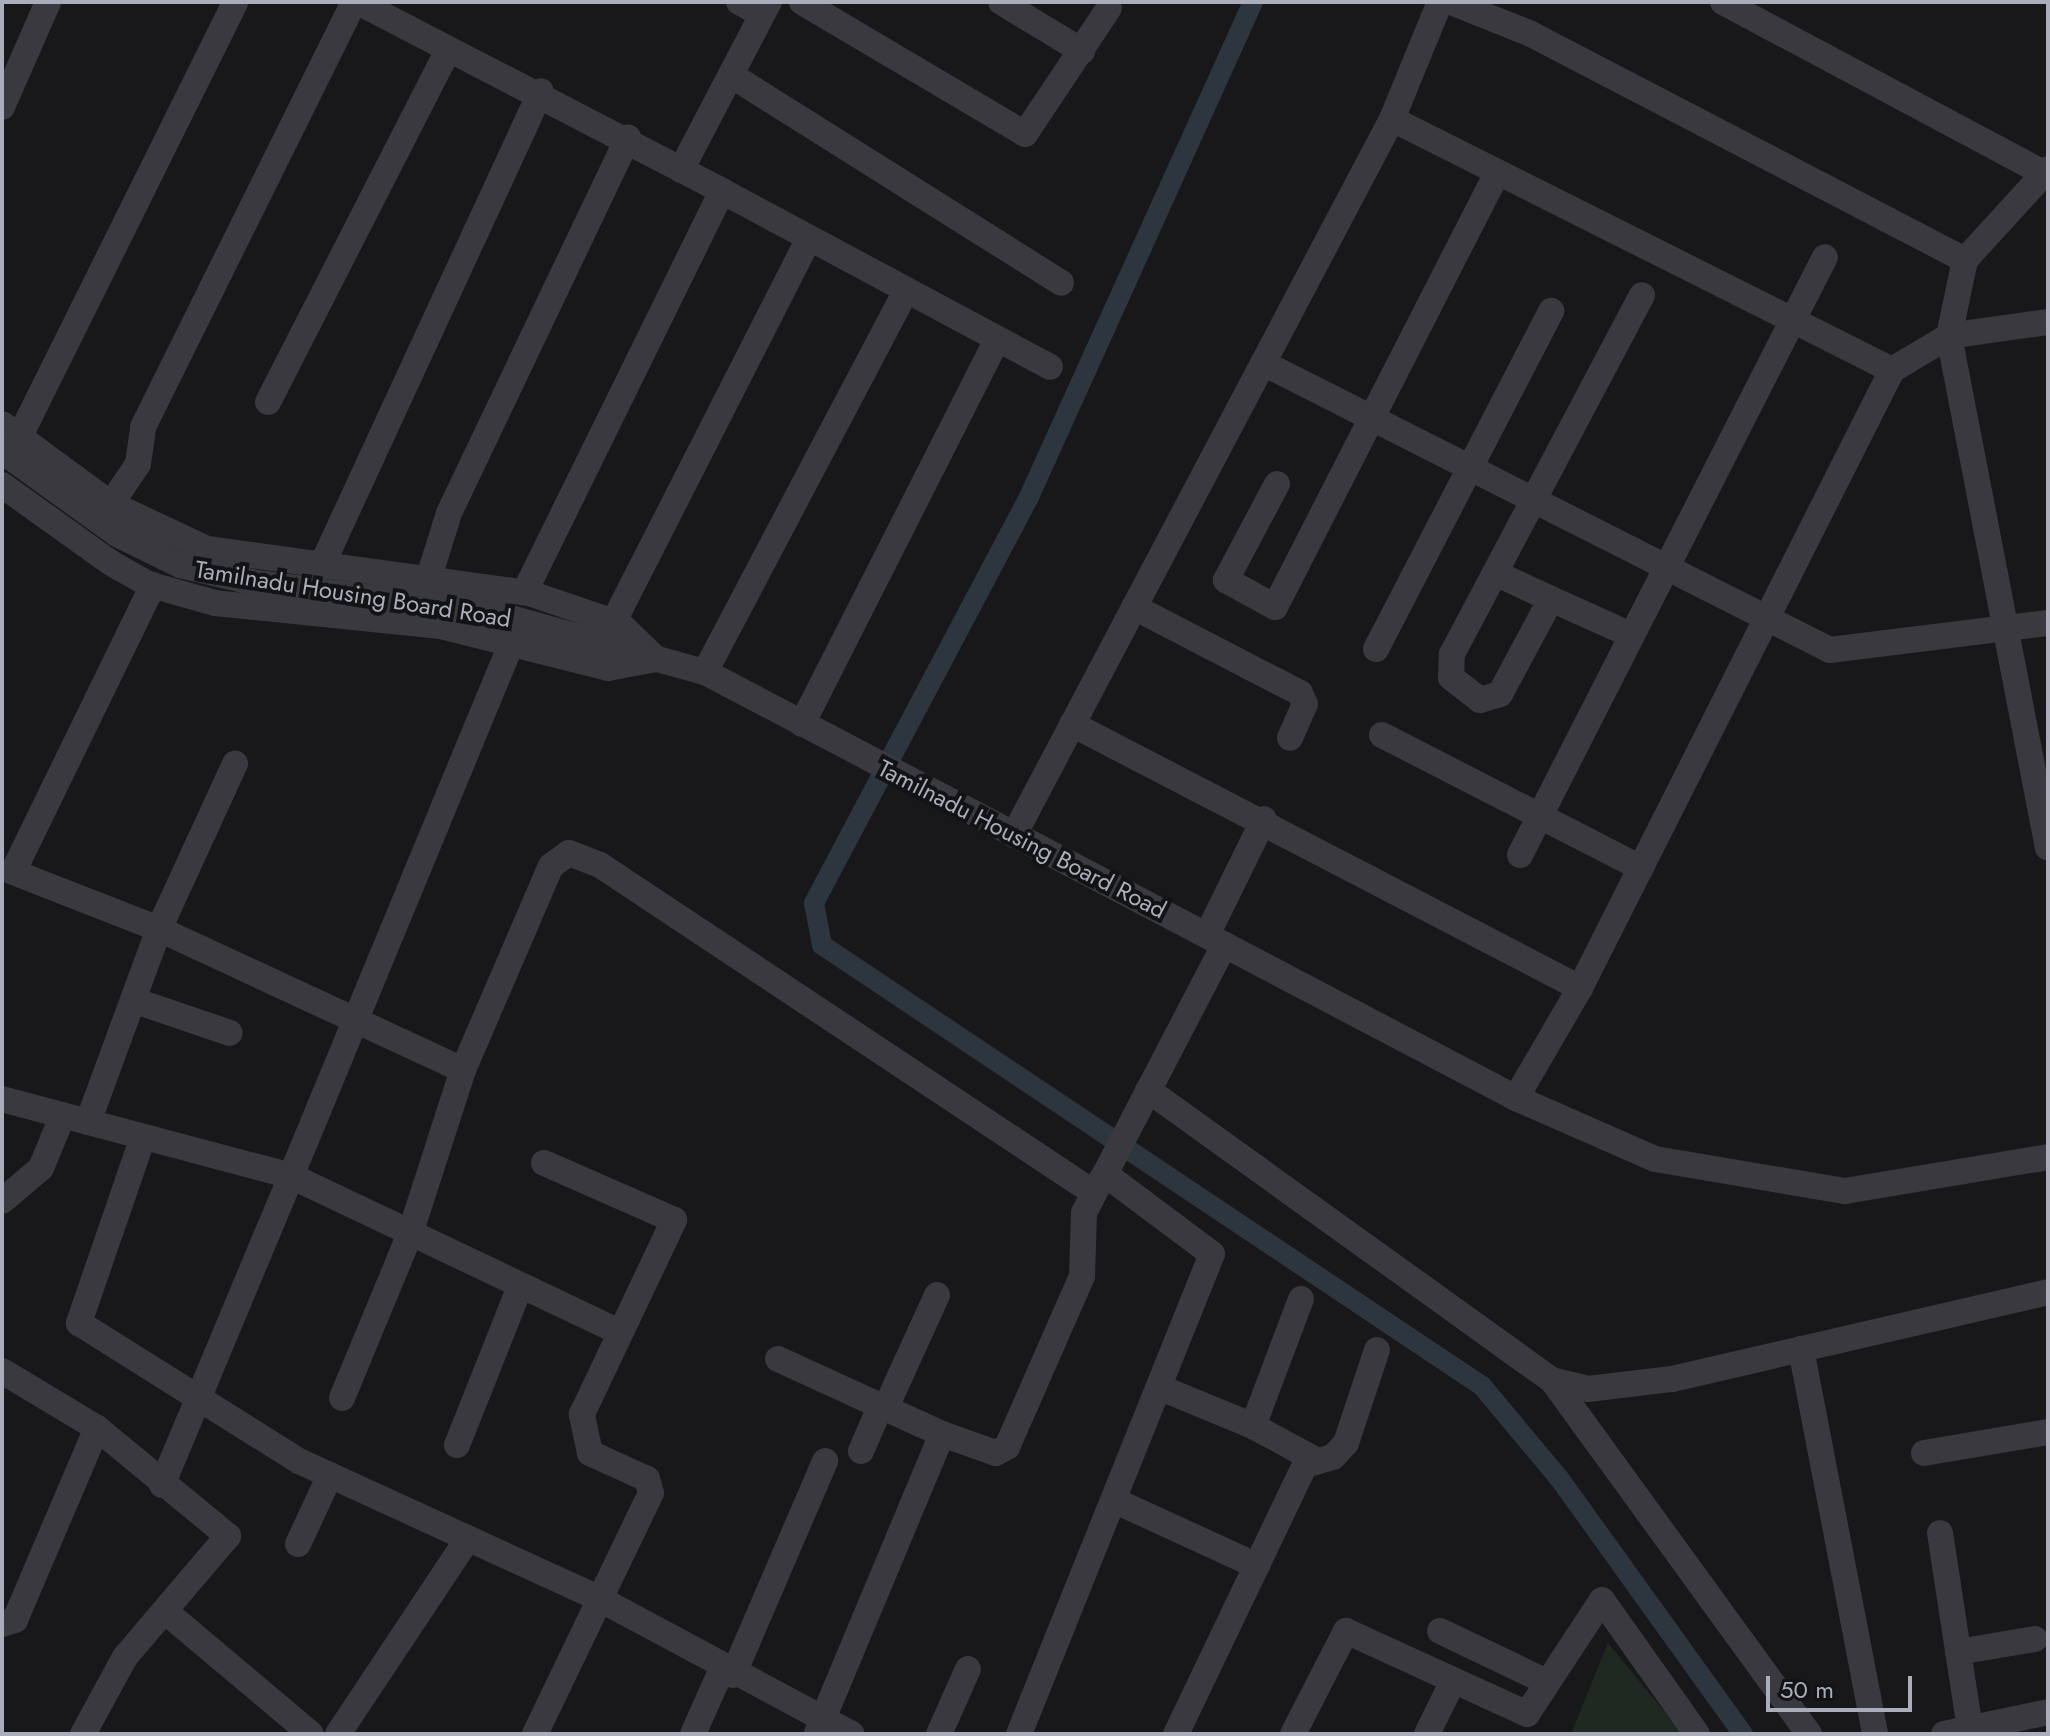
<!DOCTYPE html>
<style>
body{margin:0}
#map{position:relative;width:2050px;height:1736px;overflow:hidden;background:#18181a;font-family:Jost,sans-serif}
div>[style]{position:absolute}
.green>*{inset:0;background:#1f2821}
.canal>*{height:20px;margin:-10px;padding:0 10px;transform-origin:10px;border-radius:10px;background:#2d363f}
.minor>*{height:26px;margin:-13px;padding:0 13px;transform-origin:13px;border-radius:13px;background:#39393f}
span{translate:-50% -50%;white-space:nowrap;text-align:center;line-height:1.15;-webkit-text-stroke:8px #131315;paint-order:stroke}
.street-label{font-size:24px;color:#a9aeba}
.frame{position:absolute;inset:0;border:4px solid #a9aeba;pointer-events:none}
.scale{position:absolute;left:1766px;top:1676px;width:146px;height:36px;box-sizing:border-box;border:4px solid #a9aeba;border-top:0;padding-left:10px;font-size:24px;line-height:28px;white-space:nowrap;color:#a9aeba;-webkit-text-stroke:6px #131315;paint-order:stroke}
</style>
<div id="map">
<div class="green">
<div style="clip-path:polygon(1608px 1643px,1683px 1734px,1571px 1734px)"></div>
</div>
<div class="canal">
<div style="left:1253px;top:2px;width:543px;rotate:114.35deg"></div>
<div style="left:1029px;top:497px;width:459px;rotate:117.9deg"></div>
<div style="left:814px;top:903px;width:43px;rotate:79.2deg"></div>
<div style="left:822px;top:945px;width:794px;rotate:33.75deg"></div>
<div style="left:1482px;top:1386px;width:120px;rotate:50.1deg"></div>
<div style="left:1559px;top:1478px;width:315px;rotate:54.3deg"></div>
</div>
<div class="minor">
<div style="left:358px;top:2px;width:410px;rotate:27.4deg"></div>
<div style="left:722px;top:191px;width:447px;rotate:116.2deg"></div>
<div style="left:739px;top:2px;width:25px;rotate:29deg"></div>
<div style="left:802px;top:2px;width:259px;rotate:30.6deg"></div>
<div style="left:1025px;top:134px;width:151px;rotate:-56.3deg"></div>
<div style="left:1001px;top:2px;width:95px;rotate:31.2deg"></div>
<div style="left:1451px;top:2px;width:84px;rotate:21.7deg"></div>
<div style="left:1529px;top:33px;width:492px;rotate:27.5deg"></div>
<div style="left:1723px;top:2px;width:358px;rotate:28.1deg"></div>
<div style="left:731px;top:75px;width:390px;rotate:32.2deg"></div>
<div style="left:2px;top:107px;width:115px;rotate:-66.3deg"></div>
<div style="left:1392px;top:119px;width:559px;rotate:26.66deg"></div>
<div style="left:681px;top:170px;width:190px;rotate:-62.4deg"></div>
<div style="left:722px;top:191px;width:372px;rotate:28.2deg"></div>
<div style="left:2048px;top:322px;width:100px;rotate:172deg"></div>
<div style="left:1949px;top:336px;width:521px;rotate:79.06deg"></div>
<div style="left:1263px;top:363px;width:635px;rotate:26.85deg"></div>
<div style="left:1830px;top:650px;width:220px;rotate:-7.1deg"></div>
<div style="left:268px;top:402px;width:395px;rotate:-62.9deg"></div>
<div style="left:2px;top:424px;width:135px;rotate:36.3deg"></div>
<div style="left:111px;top:504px;width:106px;rotate:25.1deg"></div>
<div style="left:207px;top:549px;width:325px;rotate:7.8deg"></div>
<div style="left:529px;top:593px;width:96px;rotate:18.8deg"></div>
<div style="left:620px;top:624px;width:50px;rotate:44.2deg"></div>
<div style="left:656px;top:659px;width:49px;rotate:169.4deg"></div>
<div style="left:608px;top:668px;width:172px;rotate:-165.9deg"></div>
<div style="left:441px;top:626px;width:227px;rotate:-174.2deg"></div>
<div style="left:215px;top:603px;width:70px;rotate:-164.2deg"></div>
<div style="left:148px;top:584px;width:43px;rotate:-150.4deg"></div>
<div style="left:111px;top:563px;width:134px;rotate:-144.4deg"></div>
<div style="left:20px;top:436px;width:484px;rotate:-63.6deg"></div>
<div style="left:2px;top:451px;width:142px;rotate:35.8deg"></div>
<div style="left:117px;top:534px;width:70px;rotate:26.2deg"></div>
<div style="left:180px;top:565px;width:79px;rotate:13.2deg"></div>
<div style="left:257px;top:583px;width:238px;rotate:7.2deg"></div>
<div style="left:493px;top:613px;width:220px;rotate:15.6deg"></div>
<div style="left:705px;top:672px;width:916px;rotate:27.71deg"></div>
<div style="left:1516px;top:1098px;width:152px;rotate:23.7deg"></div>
<div style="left:1655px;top:1159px;width:193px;rotate:9.6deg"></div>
<div style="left:1845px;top:1191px;width:206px;rotate:-9.5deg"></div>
<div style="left:1277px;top:484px;width:109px;rotate:118deg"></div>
<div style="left:1226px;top:580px;width:56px;rotate:28.9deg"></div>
<div style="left:1275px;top:607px;width:487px;rotate:-62.9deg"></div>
<div style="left:111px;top:504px;width:48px;rotate:-56deg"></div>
<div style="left:138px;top:464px;width:37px;rotate:-82deg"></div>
<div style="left:143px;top:427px;width:474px;rotate:-63.6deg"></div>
<div style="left:321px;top:567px;width:524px;rotate:-65.19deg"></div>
<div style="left:1495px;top:573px;width:62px;rotate:24.9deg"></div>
<div style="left:429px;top:577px;width:67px;rotate:-72.6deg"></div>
<div style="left:449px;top:513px;width:416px;rotate:-64.5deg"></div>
<div style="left:153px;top:585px;width:319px;rotate:116deg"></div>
<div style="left:13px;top:872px;width:157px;rotate:21.3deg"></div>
<div style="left:159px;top:929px;width:335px;rotate:24.9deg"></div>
<div style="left:1134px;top:607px;width:187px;rotate:27.4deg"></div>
<div style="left:1300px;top:693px;width:12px;rotate:66deg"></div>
<div style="left:1305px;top:704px;width:37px;rotate:114deg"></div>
<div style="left:614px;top:621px;width:429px;rotate:-63deg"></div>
<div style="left:1631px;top:635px;width:88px;rotate:-155.8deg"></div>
<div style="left:1551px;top:599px;width:108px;rotate:118.2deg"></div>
<div style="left:1500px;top:694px;width:21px;rotate:163deg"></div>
<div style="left:1480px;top:700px;width:37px;rotate:-142deg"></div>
<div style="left:1451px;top:677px;width:23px;rotate:-88deg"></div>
<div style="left:1452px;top:654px;width:406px;rotate:-62.1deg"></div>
<div style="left:1376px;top:649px;width:381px;rotate:-62.6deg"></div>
<div style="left:705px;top:672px;width:431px;rotate:-62.2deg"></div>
<div style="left:802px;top:724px;width:431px;rotate:-63.1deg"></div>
<div style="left:1072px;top:724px;width:573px;rotate:27.46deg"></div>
<div style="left:1382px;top:735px;width:291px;rotate:27.2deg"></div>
<div style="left:1014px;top:835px;width:810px;rotate:-62.17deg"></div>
<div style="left:1392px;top:119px;width:126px;rotate:-67.7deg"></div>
<div style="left:1520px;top:855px;width:671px;rotate:-62.98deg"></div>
<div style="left:1207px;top:935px;width:129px;rotate:-63.8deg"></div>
<div style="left:133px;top:1000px;width:102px;rotate:18.8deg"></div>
<div style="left:1148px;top:1090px;width:497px;rotate:35.7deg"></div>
<div style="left:1552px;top:1380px;width:37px;rotate:14deg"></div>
<div style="left:1588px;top:1389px;width:85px;rotate:-6.8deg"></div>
<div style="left:1672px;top:1379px;width:386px;rotate:-13deg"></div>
<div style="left:1516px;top:1098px;width:127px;rotate:-59.8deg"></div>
<div style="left:1580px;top:988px;width:692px;rotate:-63.21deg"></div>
<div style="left:1892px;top:370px;width:66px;rotate:-30.8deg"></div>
<div style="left:1949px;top:336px;width:78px;rotate:-78.1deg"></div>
<div style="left:1965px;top:260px;width:123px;rotate:-47.6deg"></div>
<div style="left:2px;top:1099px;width:299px;rotate:14.9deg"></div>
<div style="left:291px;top:1176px;width:578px;rotate:-67.52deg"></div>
<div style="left:88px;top:1122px;width:206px;rotate:-69.8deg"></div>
<div style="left:159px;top:929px;width:182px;rotate:-65.3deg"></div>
<div style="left:143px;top:1137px;width:197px;rotate:109deg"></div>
<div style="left:79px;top:1323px;width:260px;rotate:32.1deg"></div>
<div style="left:299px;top:1461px;width:327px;rotate:24.6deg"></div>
<div style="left:596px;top:1597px;width:290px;rotate:28.2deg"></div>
<div style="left:2px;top:1201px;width:51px;rotate:-40.2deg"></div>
<div style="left:41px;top:1168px;width:57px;rotate:-67.5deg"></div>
<div style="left:1301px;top:1299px;width:136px;rotate:110.7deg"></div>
<div style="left:1253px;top:1426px;width:67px;rotate:28.5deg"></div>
<div style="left:1801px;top:1349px;width:392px;rotate:79.1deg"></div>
<div style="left:778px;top:1359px;width:180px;rotate:24.6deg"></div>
<div style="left:942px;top:1434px;width:57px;rotate:19.4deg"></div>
<div style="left:996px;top:1453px;width:13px;rotate:-29deg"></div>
<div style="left:1007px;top:1447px;width:187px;rotate:-66.3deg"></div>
<div style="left:1082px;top:1276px;width:63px;rotate:-88.2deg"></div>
<div style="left:1084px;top:1213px;width:37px;rotate:-63deg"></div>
<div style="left:2px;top:1371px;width:111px;rotate:31deg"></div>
<div style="left:97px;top:1428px;width:170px;rotate:39.5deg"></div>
<div style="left:228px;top:1536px;width:159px;rotate:130.4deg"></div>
<div style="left:125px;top:1657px;width:88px;rotate:118.6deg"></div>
<div style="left:1552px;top:1380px;width:437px;rotate:54deg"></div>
<div style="left:1161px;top:1388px;width:100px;rotate:22.4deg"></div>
<div style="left:342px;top:1398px;width:178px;rotate:-67.5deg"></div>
<div style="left:410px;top:1234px;width:172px;rotate:-72.1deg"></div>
<div style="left:463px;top:1070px;width:222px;rotate:-66.7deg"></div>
<div style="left:551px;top:866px;width:22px;rotate:-36deg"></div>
<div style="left:569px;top:853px;width:33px;rotate:21deg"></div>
<div style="left:600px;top:865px;width:593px;rotate:33.58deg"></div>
<div style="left:886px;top:1407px;width:123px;rotate:-65.5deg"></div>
<div style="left:457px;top:1445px;width:170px;rotate:-68.3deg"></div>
<div style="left:861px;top:1451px;width:50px;rotate:-66.5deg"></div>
<div style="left:1924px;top:1453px;width:126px;rotate:-9.6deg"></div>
<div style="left:162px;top:1485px;width:335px;rotate:-67.3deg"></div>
<div style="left:291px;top:1176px;width:364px;rotate:25.4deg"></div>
<div style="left:1118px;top:1502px;width:153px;rotate:24.7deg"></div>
<div style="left:1940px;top:1533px;width:198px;rotate:81.3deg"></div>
<div style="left:298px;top:1544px;width:76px;rotate:-65.1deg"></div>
<div style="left:166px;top:1612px;width:189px;rotate:40.1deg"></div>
<div style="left:2px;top:1624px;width:14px;rotate:-17deg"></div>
<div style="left:15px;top:1620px;width:209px;rotate:-66.9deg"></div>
<div style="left:1440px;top:1631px;width:119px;rotate:25.5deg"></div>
<div style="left:1958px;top:1652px;width:78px;rotate:-9.6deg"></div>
<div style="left:733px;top:1675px;width:233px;rotate:-66.7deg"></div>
<div style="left:817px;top:1733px;width:324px;rotate:-67.3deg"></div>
<div style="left:338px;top:1734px;width:235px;rotate:-56.4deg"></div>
<div style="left:535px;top:1734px;width:267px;rotate:-64.3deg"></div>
<div style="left:651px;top:1493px;width:15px;rotate:-106deg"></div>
<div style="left:647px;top:1479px;width:63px;rotate:-155.5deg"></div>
<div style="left:590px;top:1453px;width:40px;rotate:-102deg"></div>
<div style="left:582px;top:1414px;width:215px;rotate:-64.6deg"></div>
<div style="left:674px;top:1220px;width:142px;rotate:-156.3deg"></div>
<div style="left:693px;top:1734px;width:71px;rotate:-66deg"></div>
<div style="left:939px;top:1734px;width:71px;rotate:-66deg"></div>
<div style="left:1019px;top:1734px;width:517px;rotate:-68.1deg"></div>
<div style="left:1212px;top:1254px;width:134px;rotate:-143.2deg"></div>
<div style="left:1105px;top:1174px;width:258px;rotate:-62.5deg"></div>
<div style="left:1176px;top:1734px;width:298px;rotate:-64.4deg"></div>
<div style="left:1305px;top:1465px;width:29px;rotate:-16deg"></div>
<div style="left:1333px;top:1457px;width:19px;rotate:-47deg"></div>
<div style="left:1346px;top:1443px;width:98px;rotate:-71.6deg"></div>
<div style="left:1293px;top:1734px;width:116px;rotate:-62.8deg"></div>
<div style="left:1346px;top:1631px;width:199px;rotate:24.6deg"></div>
<div style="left:1527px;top:1714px;width:136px;rotate:-56.7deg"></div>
<div style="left:1602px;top:1600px;width:164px;rotate:54.7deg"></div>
<div style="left:1427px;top:1734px;width:57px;rotate:-63.9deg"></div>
<div style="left:1944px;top:1734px;width:106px;rotate:-11.9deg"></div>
</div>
<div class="street-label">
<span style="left:353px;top:594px;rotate:9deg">Tamilnadu Housing Board Road</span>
<span style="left:1022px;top:839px;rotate:27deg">Tamilnadu Housing Board Road</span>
</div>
<div class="frame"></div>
<div class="scale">50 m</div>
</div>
